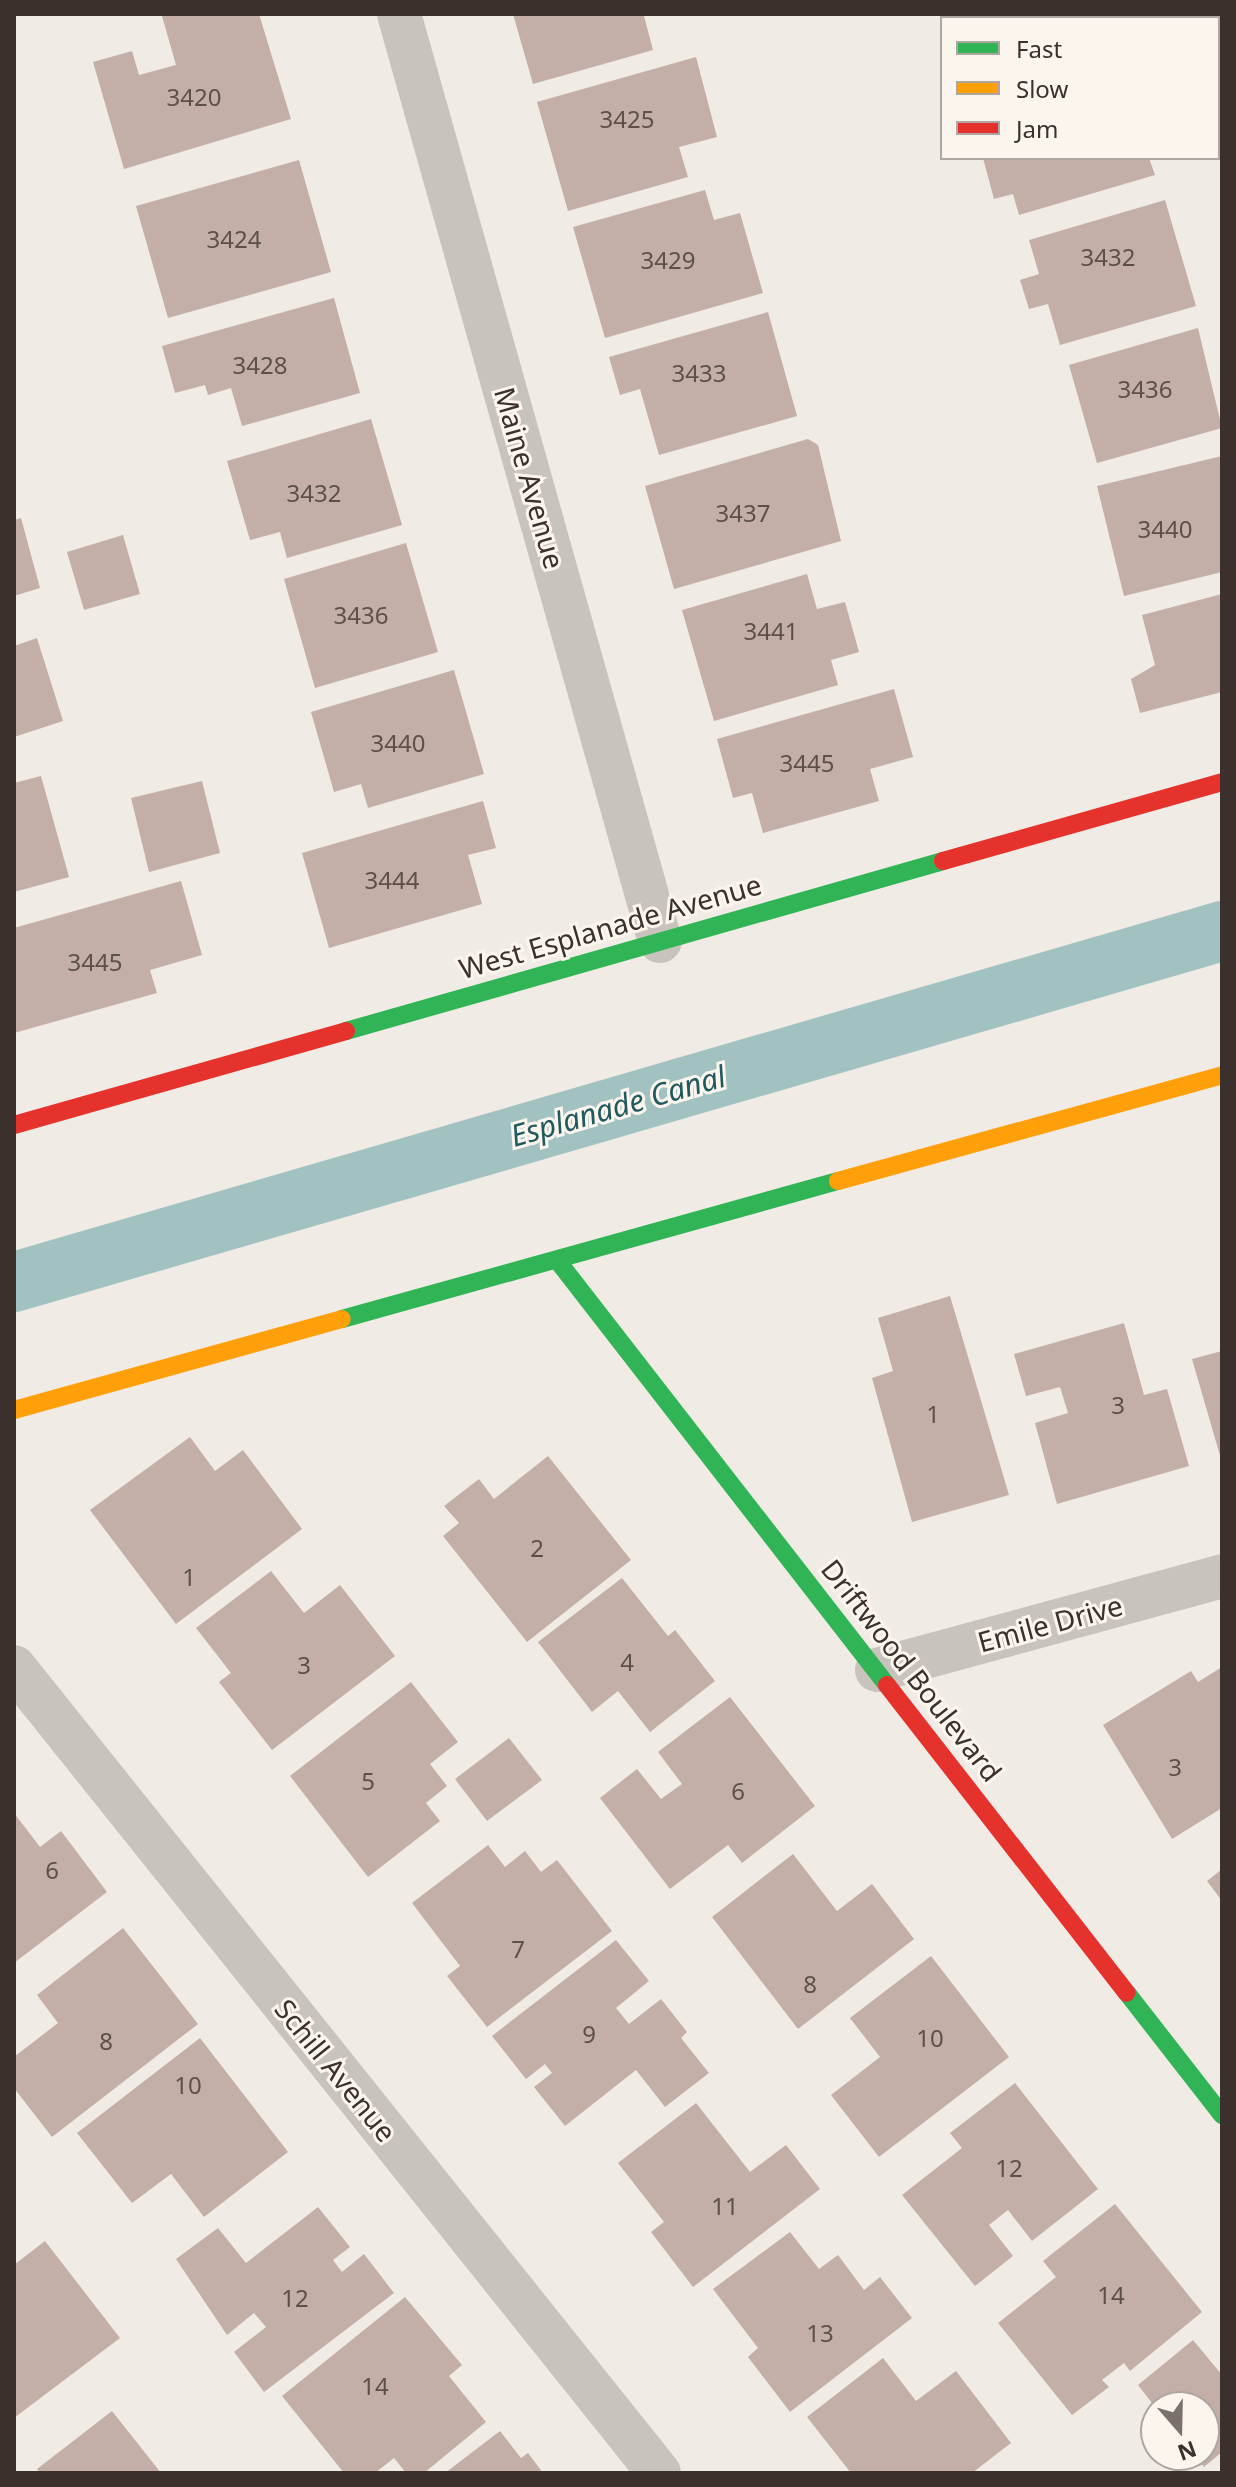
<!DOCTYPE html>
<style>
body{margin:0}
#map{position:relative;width:1236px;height:2487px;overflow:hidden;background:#f0ebe5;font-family:"Noto Sans",sans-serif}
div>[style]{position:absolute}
.canal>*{height:60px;margin:-30px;padding:0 30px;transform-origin:30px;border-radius:30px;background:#a1c2c1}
.building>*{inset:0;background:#c3afa7}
.street>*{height:44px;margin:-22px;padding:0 22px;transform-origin:22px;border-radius:22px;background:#c9c3be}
.fast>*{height:18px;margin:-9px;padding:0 9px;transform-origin:9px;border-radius:9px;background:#30b455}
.slow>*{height:18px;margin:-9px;padding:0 9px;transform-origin:9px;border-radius:9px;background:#ff9f0a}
.jam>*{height:18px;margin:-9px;padding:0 9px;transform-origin:9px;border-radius:9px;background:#e5322d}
span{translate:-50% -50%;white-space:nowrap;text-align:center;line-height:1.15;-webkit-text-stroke:6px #fbf5ee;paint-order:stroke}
.number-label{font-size:24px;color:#5d504a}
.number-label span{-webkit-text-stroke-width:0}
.street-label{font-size:28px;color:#3b302b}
.water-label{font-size:30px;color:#1f5a5e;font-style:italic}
.frame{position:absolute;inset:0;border:16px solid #3b302b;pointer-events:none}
.legend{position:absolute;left:940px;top:16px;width:280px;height:144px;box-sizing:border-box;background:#fbf5ee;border:2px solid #aea6a0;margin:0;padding:10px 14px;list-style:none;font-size:24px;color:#3b302b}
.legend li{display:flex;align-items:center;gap:16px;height:40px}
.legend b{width:40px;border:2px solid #aea6a0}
.north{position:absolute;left:1140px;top:2391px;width:80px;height:80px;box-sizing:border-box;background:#fbf5ee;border:2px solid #aea6a0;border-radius:50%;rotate:160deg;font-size:22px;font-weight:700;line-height:32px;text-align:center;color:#3b302b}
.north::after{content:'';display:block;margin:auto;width:28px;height:36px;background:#7a716c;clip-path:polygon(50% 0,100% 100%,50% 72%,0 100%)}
</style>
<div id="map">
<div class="canal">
<div style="left:14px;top:1282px;width:1258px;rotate:-16.2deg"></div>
</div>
<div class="building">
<div style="clip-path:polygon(259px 14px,291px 119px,124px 169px,93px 62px,132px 51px,139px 75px,176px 65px,162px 16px)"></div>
<div style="clip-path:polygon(513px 14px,650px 14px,644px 16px,653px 50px,533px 84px)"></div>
<div style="clip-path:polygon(949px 14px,1112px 14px,1113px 18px,950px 18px)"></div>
<div style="clip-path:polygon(696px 57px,717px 137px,679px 147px,688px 177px,568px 211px,537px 102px)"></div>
<div style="clip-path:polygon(983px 158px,1149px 158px,1155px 175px,1019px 215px,1013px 194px,994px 199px)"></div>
<div style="clip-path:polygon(299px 160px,331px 272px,168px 318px,136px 206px)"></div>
<div style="clip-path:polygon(705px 190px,714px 220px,740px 213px,763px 293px,605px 338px,573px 227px)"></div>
<div style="clip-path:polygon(1165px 200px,1196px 306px,1060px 345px,1048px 304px,1029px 309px,1020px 280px,1039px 274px,1029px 240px)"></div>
<div style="clip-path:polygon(334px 298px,360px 393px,242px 426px,231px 388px,208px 395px,205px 385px,175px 393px,162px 346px)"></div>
<div style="clip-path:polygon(768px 312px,797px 416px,659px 455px,640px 389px,620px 395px,609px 357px)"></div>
<div style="clip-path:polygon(1198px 328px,1222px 428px,1097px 463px,1069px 365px)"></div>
<div style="clip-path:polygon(371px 419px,402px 525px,287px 558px,280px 532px,250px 540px,227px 461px)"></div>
<div style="clip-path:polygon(808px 439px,818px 445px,841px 541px,674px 589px,645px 486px)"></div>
<div style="clip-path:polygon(1222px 456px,1222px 572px,1124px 596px,1097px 486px)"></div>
<div style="clip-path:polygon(21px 518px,40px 588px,14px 596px,14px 520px)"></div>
<div style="clip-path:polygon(123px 535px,140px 594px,84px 610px,67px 552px)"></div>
<div style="clip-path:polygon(406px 543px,438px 652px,315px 688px,284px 579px)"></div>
<div style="clip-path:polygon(807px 574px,817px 609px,845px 602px,859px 652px,831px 660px,838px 685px,714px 721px,682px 610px)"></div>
<div style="clip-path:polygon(1222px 594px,1222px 692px,1140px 713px,1131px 679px,1155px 665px,1142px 615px)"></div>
<div style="clip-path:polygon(37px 638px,63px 721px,14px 737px,14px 646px)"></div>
<div style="clip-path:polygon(454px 670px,484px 774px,368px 808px,361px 784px,334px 792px,311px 712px)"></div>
<div style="clip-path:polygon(894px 689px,913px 757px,870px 769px,879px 801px,763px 833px,752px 793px,733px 798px,717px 739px)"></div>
<div style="clip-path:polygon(41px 776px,69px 877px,14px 892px,14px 783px)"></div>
<div style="clip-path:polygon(202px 781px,220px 853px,149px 872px,131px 798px)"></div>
<div style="clip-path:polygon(483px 801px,496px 848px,468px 855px,482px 904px,329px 948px,302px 853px)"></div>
<div style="clip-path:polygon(181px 881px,202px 955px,150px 970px,157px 993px,14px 1033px,14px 928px)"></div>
<div style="clip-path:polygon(950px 1296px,1009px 1495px,912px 1522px,872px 1378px,893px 1371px,878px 1318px)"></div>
<div style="clip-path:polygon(1124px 1323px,1144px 1395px,1167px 1389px,1189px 1466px,1057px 1504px,1035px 1423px,1068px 1413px,1060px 1387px,1026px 1396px,1014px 1354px)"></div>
<div style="clip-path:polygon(1222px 1351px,1222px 1459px,1221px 1459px,1192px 1359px)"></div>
<div style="clip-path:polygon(190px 1437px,215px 1471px,243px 1450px,302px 1529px,176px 1624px,90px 1510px)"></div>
<div style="clip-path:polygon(548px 1456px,631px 1560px,527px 1642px,443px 1536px,459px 1523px,444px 1506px,479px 1479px,494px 1499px)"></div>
<div style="clip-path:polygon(271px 1571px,304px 1613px,340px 1585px,395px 1656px,272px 1750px,219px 1682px,231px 1673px,196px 1628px)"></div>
<div style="clip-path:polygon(622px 1578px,668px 1636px,675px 1630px,715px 1681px,650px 1732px,618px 1691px,592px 1712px,538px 1642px)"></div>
<div style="clip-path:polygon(1222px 1667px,1222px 1808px,1172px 1839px,1103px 1725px,1191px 1671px,1198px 1682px)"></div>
<div style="clip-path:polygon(411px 1682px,458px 1742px,430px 1764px,447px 1786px,426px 1803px,440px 1821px,368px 1877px,290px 1776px)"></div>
<div style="clip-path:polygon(730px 1697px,815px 1806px,742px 1863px,728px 1845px,670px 1889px,600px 1798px,637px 1769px,661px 1799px,682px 1784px,658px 1752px)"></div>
<div style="clip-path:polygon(509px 1738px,542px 1780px,487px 1821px,455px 1779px)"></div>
<div style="clip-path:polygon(14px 1813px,40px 1847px,61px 1831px,107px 1892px,14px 1963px)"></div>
<div style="clip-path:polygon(488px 1845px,505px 1867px,525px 1851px,541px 1872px,557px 1860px,612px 1931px,487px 2027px,447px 1976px,460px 1966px,412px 1903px)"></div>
<div style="clip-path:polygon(793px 1854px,837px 1911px,872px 1884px,914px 1939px,798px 2029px,712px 1917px)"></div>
<div style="clip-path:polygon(1222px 1869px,1222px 1901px,1207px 1881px)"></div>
<div style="clip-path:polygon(123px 1928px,198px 2024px,52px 2137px,14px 2088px,14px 2057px,58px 2023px,37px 1995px)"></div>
<div style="clip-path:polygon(616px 1940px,649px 1981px,616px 2008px,629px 2024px,661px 1999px,687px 2032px,681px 2038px,709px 2073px,665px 2107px,636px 2070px,565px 2126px,534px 2087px,552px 2073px,545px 2064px,526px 2079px,492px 2036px)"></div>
<div style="clip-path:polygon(931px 1956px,1009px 2057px,879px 2157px,831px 2095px,880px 2057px,850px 2018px)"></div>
<div style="clip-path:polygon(200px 2038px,288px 2152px,204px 2217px,171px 2174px,132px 2203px,77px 2133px)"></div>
<div style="clip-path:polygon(1015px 2083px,1098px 2189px,1032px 2241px,1008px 2210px,989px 2225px,1013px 2256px,975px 2286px,902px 2195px,962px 2148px,950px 2133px)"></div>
<div style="clip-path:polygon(696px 2103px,750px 2172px,786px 2145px,820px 2189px,693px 2287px,651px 2232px,664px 2222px,618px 2163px)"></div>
<div style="clip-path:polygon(1115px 2204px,1202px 2312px,1130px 2371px,1124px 2363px,1102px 2380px,1109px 2387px,1072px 2415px,998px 2323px,1056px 2277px,1043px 2261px)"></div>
<div style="clip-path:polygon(318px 2207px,350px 2247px,333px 2260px,342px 2272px,364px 2254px,394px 2293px,264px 2392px,234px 2352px,266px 2327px,254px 2313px,227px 2335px,176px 2259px,218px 2228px,246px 2263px)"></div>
<div style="clip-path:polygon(790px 2232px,819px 2269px,838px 2255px,864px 2290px,880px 2277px,912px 2318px,790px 2412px,748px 2357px,758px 2348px,713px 2289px)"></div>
<div style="clip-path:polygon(45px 2241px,120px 2338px,14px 2418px,14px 2265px)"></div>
<div style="clip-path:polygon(405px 2297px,462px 2365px,449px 2376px,486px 2422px,424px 2473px,406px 2473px,394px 2458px,375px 2473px,344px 2473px,282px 2396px)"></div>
<div style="clip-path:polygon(1193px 2340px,1222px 2375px,1222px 2452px,1204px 2467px,1194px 2455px,1204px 2455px,1204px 2407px,1155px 2407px,1138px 2385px)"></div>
<div style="clip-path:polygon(883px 2358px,916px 2401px,956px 2371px,1011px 2443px,972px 2473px,851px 2473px,807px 2417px)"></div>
<div style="clip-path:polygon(112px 2411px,161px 2473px,40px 2473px,37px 2469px)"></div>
<div style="clip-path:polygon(500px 2431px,521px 2458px,528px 2453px,543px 2473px,445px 2473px)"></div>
</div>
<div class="street">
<div style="left:399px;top:14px;width:963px;rotate:74.28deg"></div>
<div style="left:14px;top:1667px;width:1032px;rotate:51.33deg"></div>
<div style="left:877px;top:1670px;width:358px;rotate:-15.2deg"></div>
</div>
<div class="fast">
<div style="left:346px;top:1031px;width:621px;rotate:-15.89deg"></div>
<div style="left:557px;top:1260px;width:538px;rotate:52.17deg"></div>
<div style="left:342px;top:1319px;width:515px;rotate:-15.55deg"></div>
<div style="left:1127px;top:1993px;width:155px;rotate:52.1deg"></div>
</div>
<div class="slow">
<div style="left:838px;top:1181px;width:398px;rotate:-15.4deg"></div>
<div style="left:14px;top:1410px;width:340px;rotate:-15.5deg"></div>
</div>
<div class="jam">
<div style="left:943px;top:861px;width:290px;rotate:-15.8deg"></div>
<div style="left:14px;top:1125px;width:345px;rotate:-15.8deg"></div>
<div style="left:887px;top:1685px;width:390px;rotate:52.1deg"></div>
</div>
<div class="number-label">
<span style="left:194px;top:97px">3420</span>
<span style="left:627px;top:119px">3425</span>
<span style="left:234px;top:239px">3424</span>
<span style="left:1108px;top:257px">3432</span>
<span style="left:668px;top:260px">3429</span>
<span style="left:260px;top:365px">3428</span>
<span style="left:699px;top:373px">3433</span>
<span style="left:1145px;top:389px">3436</span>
<span style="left:314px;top:493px">3432</span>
<span style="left:743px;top:513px">3437</span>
<span style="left:1165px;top:529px">3440</span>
<span style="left:361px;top:615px">3436</span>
<span style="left:771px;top:631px">3441</span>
<span style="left:398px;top:743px">3440</span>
<span style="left:807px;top:763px">3445</span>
<span style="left:392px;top:880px">3444</span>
<span style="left:95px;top:962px">3445</span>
<span style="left:1118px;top:1405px">3</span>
<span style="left:933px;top:1414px">1</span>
<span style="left:537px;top:1548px">2</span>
<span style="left:189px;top:1577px">1</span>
<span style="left:627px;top:1662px">4</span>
<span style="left:304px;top:1665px">3</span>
<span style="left:1175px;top:1767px">3</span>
<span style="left:368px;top:1781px">5</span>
<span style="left:738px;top:1791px">6</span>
<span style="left:52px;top:1870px">6</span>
<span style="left:518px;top:1949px">7</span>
<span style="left:810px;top:1984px">8</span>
<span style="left:589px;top:2034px">9</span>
<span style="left:930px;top:2038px">10</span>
<span style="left:106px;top:2041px">8</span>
<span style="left:188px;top:2085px">10</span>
<span style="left:1009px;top:2168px">12</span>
<span style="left:725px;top:2206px">11</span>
<span style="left:1111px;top:2295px">14</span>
<span style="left:295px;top:2298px">12</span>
<span style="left:820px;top:2333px">13</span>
<span style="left:375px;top:2386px">14</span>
</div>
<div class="street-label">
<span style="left:530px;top:478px;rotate:74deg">Maine Avenue</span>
<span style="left:610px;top:926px;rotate:-16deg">West Esplanade Avenue</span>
<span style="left:1050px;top:1623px;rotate:-15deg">Emile Drive</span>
<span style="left:912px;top:1670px;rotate:52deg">Driftwood Boulevard</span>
<span style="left:336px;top:2070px;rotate:51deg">Schill Avenue</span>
</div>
<div class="water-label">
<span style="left:618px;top:1106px;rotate:-16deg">Esplanade Canal</span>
</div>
<div class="frame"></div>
<ul class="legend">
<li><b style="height:10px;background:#30b455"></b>Fast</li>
<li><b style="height:10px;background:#ff9f0a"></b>Slow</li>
<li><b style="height:10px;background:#e5322d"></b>Jam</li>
</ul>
<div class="north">N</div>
</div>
